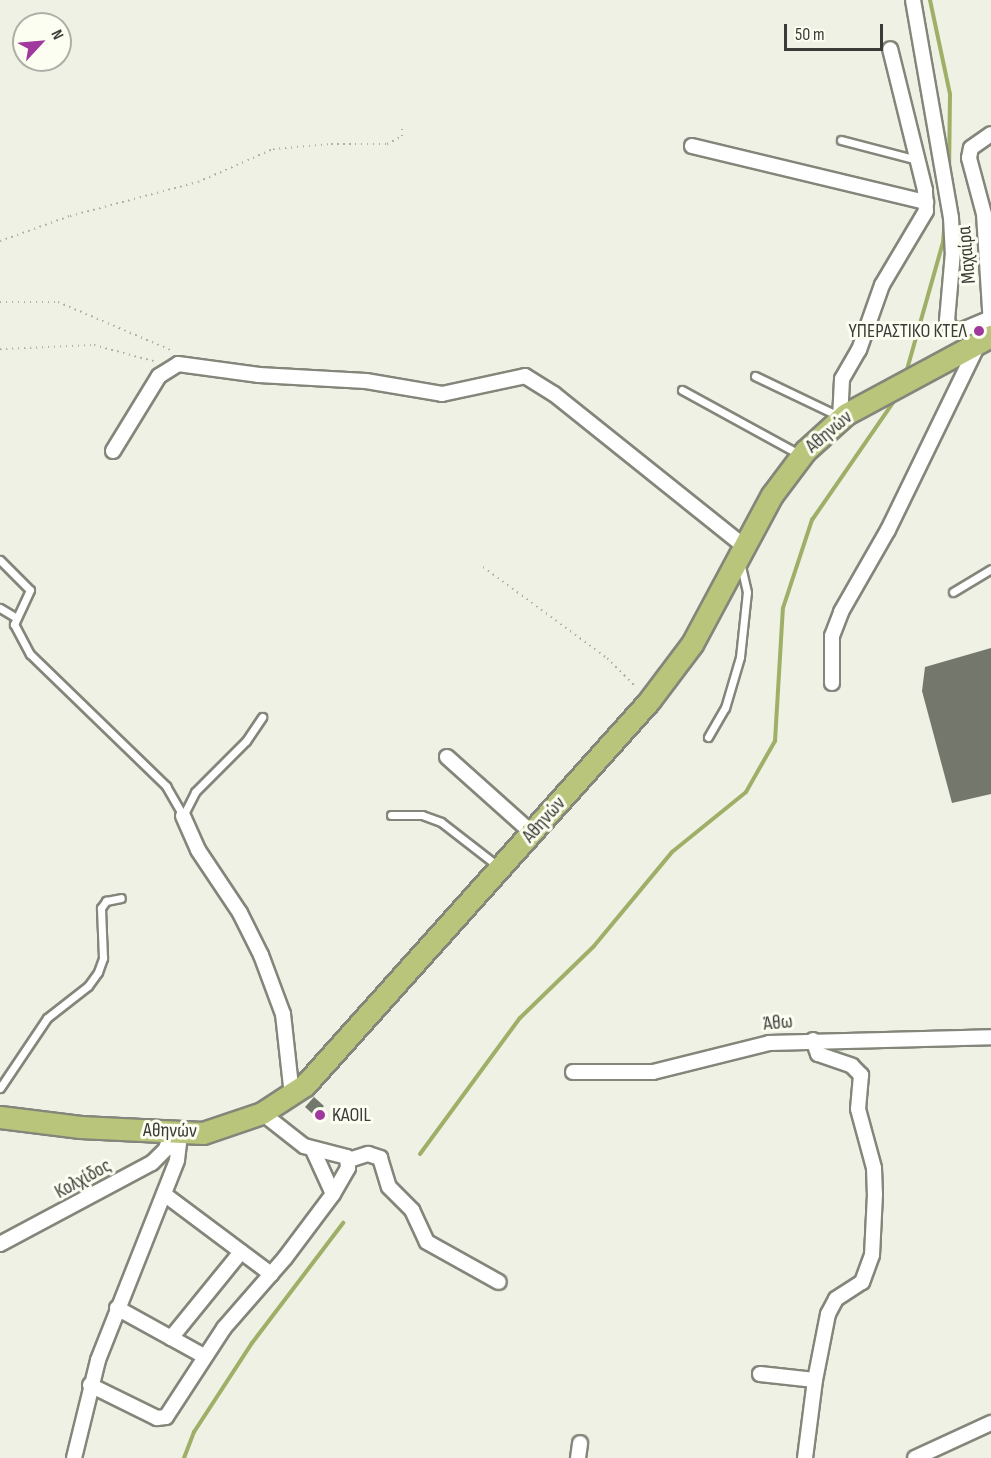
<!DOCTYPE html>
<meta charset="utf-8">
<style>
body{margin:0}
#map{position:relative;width:991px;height:1458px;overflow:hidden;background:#eef1e4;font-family:"Sofia Sans Condensed",sans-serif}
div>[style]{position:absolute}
.stream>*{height:4px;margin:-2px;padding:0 2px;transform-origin:2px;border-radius:2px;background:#9faf67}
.building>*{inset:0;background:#74776b}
.path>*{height:2px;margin-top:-1px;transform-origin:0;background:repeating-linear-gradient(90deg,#afb1a7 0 1.5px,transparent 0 6px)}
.roads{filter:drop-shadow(2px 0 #83867a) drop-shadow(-2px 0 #83867a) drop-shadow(0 2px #83867a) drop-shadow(0 -2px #83867a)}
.service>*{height:7px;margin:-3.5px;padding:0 3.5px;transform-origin:3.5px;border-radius:3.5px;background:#fff}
.minor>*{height:14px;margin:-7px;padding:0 7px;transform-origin:7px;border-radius:7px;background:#fff}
.primary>*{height:21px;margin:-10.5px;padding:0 10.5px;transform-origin:10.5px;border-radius:10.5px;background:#b9c57a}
.dots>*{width:16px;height:16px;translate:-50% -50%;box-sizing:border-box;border:3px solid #fbfef1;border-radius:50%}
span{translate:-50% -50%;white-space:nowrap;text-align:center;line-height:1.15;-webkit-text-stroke:6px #fbfef1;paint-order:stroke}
.street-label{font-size:20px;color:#3b3c37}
.poi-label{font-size:20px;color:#3b3c37}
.right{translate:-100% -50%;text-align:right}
.left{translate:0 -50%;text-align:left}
.north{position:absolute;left:12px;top:12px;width:60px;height:60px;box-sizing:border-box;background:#fbfef1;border:2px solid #aeb0a7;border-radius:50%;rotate:64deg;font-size:16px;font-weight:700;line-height:24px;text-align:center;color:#3b3c37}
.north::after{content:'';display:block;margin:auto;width:21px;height:27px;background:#a0399d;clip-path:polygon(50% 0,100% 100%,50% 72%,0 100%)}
.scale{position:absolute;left:784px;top:24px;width:99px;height:27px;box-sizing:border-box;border:3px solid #3b3c37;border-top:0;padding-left:8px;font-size:18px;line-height:21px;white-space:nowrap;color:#3b3c37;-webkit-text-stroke:4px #fbfef1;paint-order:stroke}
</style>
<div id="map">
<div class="stream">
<div style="left:930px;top:0;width:96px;rotate:78deg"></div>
<div style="left:950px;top:94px;width:80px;rotate:90.7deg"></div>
<div style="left:906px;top:373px;width:136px;rotate:-74.2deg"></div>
<div style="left:943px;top:242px;width:22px;rotate:-85deg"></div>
<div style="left:420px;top:1154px;width:169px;rotate:-53.7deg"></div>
<div style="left:520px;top:1018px;width:103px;rotate:-44.2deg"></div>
<div style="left:594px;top:946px;width:122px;rotate:-50.3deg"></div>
<div style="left:672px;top:852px;width:95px;rotate:-39deg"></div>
<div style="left:746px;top:792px;width:59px;rotate:-60.4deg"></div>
<div style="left:775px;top:741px;width:133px;rotate:-86.6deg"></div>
<div style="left:783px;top:608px;width:93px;rotate:-71.8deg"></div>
<div style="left:812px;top:520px;width:153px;rotate:-55.4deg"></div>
<div style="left:184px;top:1458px;width:28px;rotate:-69deg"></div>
<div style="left:194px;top:1432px;width:106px;rotate:-56.9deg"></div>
<div style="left:252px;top:1343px;width:151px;rotate:-52.8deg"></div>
</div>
<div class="building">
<div style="clip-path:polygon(991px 648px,991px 794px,952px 803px,922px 691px,925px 667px)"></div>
<div style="clip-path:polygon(314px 1097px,324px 1106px,315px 1116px,305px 1107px)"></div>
</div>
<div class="path">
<div style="left:0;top:241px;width:74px;rotate:-19.7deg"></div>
<div style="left:70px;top:216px;width:132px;rotate:-14.9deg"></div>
<div style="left:198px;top:182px;width:82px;rotate:-23.7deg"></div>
<div style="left:273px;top:149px;width:58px;rotate:-4.9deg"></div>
<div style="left:331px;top:144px;width:56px"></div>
<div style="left:387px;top:144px;width:17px;rotate:-28deg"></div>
<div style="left:402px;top:136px;width:12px;rotate:-90deg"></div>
<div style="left:0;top:302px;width:58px"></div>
<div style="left:58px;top:302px;width:125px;rotate:23.1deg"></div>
<div style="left:0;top:349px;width:94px;rotate:-2.4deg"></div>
<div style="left:94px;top:345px;width:65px;rotate:15.1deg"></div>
<div style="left:483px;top:567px;width:154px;rotate:36.3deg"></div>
<div style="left:607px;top:658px;width:42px;rotate:45deg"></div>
</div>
<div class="roads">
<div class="service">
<div style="left:841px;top:140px;width:79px;rotate:14.7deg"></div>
<div style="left:755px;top:376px;width:93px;rotate:25.5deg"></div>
<div style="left:682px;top:390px;width:133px;rotate:28.7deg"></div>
<div style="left:0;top:560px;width:42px;rotate:45deg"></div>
<div style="left:30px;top:590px;width:38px;rotate:115deg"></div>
<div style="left:14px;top:624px;width:34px;rotate:62deg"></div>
<div style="left:30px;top:654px;width:190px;rotate:44.1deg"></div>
<div style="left:166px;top:786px;width:34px;rotate:60deg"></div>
<div style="left:953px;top:592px;width:44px;rotate:-31.2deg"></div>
<div style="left:0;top:608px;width:17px;rotate:31deg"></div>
<div style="left:708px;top:737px;width:34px;rotate:-60deg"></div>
<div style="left:725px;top:708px;width:53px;rotate:-73.6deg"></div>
<div style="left:740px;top:657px;width:65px;rotate:-83.9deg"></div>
<div style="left:747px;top:592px;width:31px;rotate:-103deg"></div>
<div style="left:391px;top:815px;width:31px"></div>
<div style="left:422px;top:815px;width:20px;rotate:20deg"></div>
<div style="left:441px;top:822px;width:73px;rotate:37.8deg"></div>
<div style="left:183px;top:816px;width:27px;rotate:-63deg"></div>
<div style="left:195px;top:792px;width:72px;rotate:-45deg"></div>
<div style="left:246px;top:741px;width:29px;rotate:-56deg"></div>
<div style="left:0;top:1088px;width:84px;rotate:-56.1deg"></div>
<div style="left:47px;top:1018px;width:52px;rotate:-38deg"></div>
<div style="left:88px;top:986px;width:17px;rotate:-54deg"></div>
<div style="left:98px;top:972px;width:15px;rotate:-70deg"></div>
<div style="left:103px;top:958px;width:50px;rotate:-92.3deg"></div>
<div style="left:101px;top:908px;width:9px;rotate:-54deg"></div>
<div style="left:106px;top:901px;width:15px;rotate:-11deg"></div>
</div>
<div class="minor">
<div style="left:913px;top:0;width:221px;rotate:80.1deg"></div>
<div style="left:951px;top:218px;width:34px;rotate:87deg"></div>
<div style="left:953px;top:252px;width:68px;rotate:95deg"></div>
<div style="left:947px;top:320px;width:9px;rotate:69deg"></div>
<div style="left:950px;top:328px;width:10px;rotate:17deg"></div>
<div style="left:960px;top:331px;width:33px;rotate:-23deg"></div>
<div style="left:692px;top:146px;width:241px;rotate:13.5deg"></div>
<div style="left:991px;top:325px;width:111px;rotate:-93.6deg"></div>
<div style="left:984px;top:214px;width:58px;rotate:-105deg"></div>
<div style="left:969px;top:158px;width:10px;rotate:-79deg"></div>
<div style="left:971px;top:148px;width:24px;rotate:-35deg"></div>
<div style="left:840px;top:419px;width:40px;rotate:-87.1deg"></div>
<div style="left:842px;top:379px;width:34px;rotate:-60deg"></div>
<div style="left:859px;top:350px;width:69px;rotate:-70.5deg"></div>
<div style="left:882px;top:285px;width:86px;rotate:-59.3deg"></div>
<div style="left:926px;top:211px;width:21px;rotate:-93deg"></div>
<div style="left:925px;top:190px;width:145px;rotate:-103.9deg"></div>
<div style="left:113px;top:451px;width:88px;rotate:-58.5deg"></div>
<div style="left:159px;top:376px;width:22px;rotate:-32deg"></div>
<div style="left:178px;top:364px;width:82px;rotate:7.7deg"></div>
<div style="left:259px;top:375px;width:107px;rotate:3.2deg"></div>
<div style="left:366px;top:381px;width:77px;rotate:9.7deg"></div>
<div style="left:442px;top:394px;width:85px;rotate:-12.2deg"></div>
<div style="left:525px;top:376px;width:34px;rotate:32deg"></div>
<div style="left:554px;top:394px;width:245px;rotate:38.7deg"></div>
<div style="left:832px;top:683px;width:47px;rotate:-90deg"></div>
<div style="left:832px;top:636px;width:26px;rotate:-69deg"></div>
<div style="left:841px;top:612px;width:95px;rotate:-60.2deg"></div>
<div style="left:888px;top:530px;width:208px;rotate:-64.1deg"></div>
<div style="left:447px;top:757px;width:114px;rotate:41.8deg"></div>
<div style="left:183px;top:816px;width:37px;rotate:66deg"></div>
<div style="left:198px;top:850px;width:76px;rotate:56.3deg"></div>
<div style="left:240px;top:913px;width:47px;rotate:63.4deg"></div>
<div style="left:261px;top:955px;width:63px;rotate:69.6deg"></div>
<div style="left:283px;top:1014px;width:81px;rotate:83.7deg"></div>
<div style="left:813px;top:1040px;width:15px;rotate:70deg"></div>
<div style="left:818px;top:1054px;width:36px;rotate:19deg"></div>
<div style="left:852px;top:1066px;width:13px;rotate:45deg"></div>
<div style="left:861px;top:1075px;width:34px;rotate:95deg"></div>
<div style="left:858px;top:1109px;width:61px;rotate:74.8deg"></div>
<div style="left:874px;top:1168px;width:26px;rotate:88deg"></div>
<div style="left:875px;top:1194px;width:61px;rotate:92.8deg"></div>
<div style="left:872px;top:1255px;width:29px;rotate:110deg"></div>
<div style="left:862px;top:1282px;width:31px;rotate:147deg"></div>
<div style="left:836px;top:1299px;width:17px;rotate:118deg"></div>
<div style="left:828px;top:1314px;width:67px;rotate:101.1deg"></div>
<div style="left:573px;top:1072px;width:80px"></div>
<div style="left:653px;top:1072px;width:120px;rotate:-14deg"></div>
<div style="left:769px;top:1043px;width:222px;rotate:-1.5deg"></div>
<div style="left:313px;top:1150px;width:48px;rotate:65.6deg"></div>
<div style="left:349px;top:1160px;width:20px;rotate:-18deg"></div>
<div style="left:368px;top:1154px;width:13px;rotate:18deg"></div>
<div style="left:380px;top:1158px;width:30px;rotate:73deg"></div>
<div style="left:389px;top:1187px;width:33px;rotate:45deg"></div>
<div style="left:412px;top:1210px;width:35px;rotate:65deg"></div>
<div style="left:427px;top:1242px;width:82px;rotate:29.1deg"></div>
<div style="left:164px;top:1194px;width:134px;rotate:36.8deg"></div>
<div style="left:0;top:1244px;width:172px;rotate:-28.1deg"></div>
<div style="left:152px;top:1163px;width:20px;rotate:-45deg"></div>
<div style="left:166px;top:1149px;width:16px;rotate:-72deg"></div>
<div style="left:117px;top:1308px;width:99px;rotate:28.9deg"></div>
<div style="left:171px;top:1338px;width:111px;rotate:-50.9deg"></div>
<div style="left:760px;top:1374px;width:55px;rotate:6.2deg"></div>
<div style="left:815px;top:1380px;width:79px;rotate:97.3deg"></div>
<div style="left:90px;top:1385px;width:75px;rotate:26.2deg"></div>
<div style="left:157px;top:1418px;width:9px;rotate:-6deg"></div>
<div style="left:166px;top:1417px;width:106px;rotate:-56.9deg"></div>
<div style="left:224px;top:1328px;width:93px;rotate:-48.9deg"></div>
<div style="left:285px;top:1258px;width:80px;rotate:-53.1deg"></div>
<div style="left:333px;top:1194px;width:30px;rotate:-60deg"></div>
<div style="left:348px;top:1168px;width:11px;rotate:-95deg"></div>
<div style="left:347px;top:1157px;width:44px;rotate:-165.7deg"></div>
<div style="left:304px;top:1146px;width:53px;rotate:-141.8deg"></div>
<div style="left:74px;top:1458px;width:101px;rotate:-76.2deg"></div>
<div style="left:98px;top:1360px;width:215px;rotate:-68.4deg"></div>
<div style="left:177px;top:1160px;width:26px;rotate:-83deg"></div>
<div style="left:578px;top:1458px;width:15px;rotate:-82deg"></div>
<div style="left:915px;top:1458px;width:84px;rotate:-24.7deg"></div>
</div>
<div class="primary">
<div style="left:0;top:1117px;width:81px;rotate:7.1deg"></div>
<div style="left:80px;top:1127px;width:123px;rotate:2.8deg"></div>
<div style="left:203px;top:1133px;width:62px;rotate:-18.7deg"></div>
<div style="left:262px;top:1113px;width:51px;rotate:-33.1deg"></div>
<div style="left:305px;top:1085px;width:516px;rotate:-48.14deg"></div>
<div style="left:649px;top:701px;width:71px;rotate:-53deg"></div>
<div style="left:692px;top:644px;width:169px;rotate:-61.8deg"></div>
<div style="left:772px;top:495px;width:55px;rotate:-53.1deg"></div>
<div style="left:805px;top:451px;width:55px;rotate:-42.1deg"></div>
<div style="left:846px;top:414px;width:165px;rotate:-28.3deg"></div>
</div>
</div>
<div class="dots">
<div style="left:979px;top:331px;background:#a0399d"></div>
<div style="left:320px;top:1115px;background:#a0399d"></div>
</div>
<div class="street-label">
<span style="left:967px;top:255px;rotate:-95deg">Μαχαίρα</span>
<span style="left:829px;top:432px;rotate:-40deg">Αθηνών</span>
<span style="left:544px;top:820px;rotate:-48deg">Αθηνών</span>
<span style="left:778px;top:1023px;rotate:-5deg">Άθω</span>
<span style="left:170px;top:1131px;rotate:1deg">Αθηνών</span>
<span style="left:83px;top:1179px;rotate:-29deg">Κολχίδος</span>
</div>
<div class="poi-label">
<span class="right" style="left:967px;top:331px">ΥΠΕΡΑΣΤΙΚΟ ΚΤΕΛ</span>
<span class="left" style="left:332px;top:1115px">KAOIL</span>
</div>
<div class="north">N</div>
<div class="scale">50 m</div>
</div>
